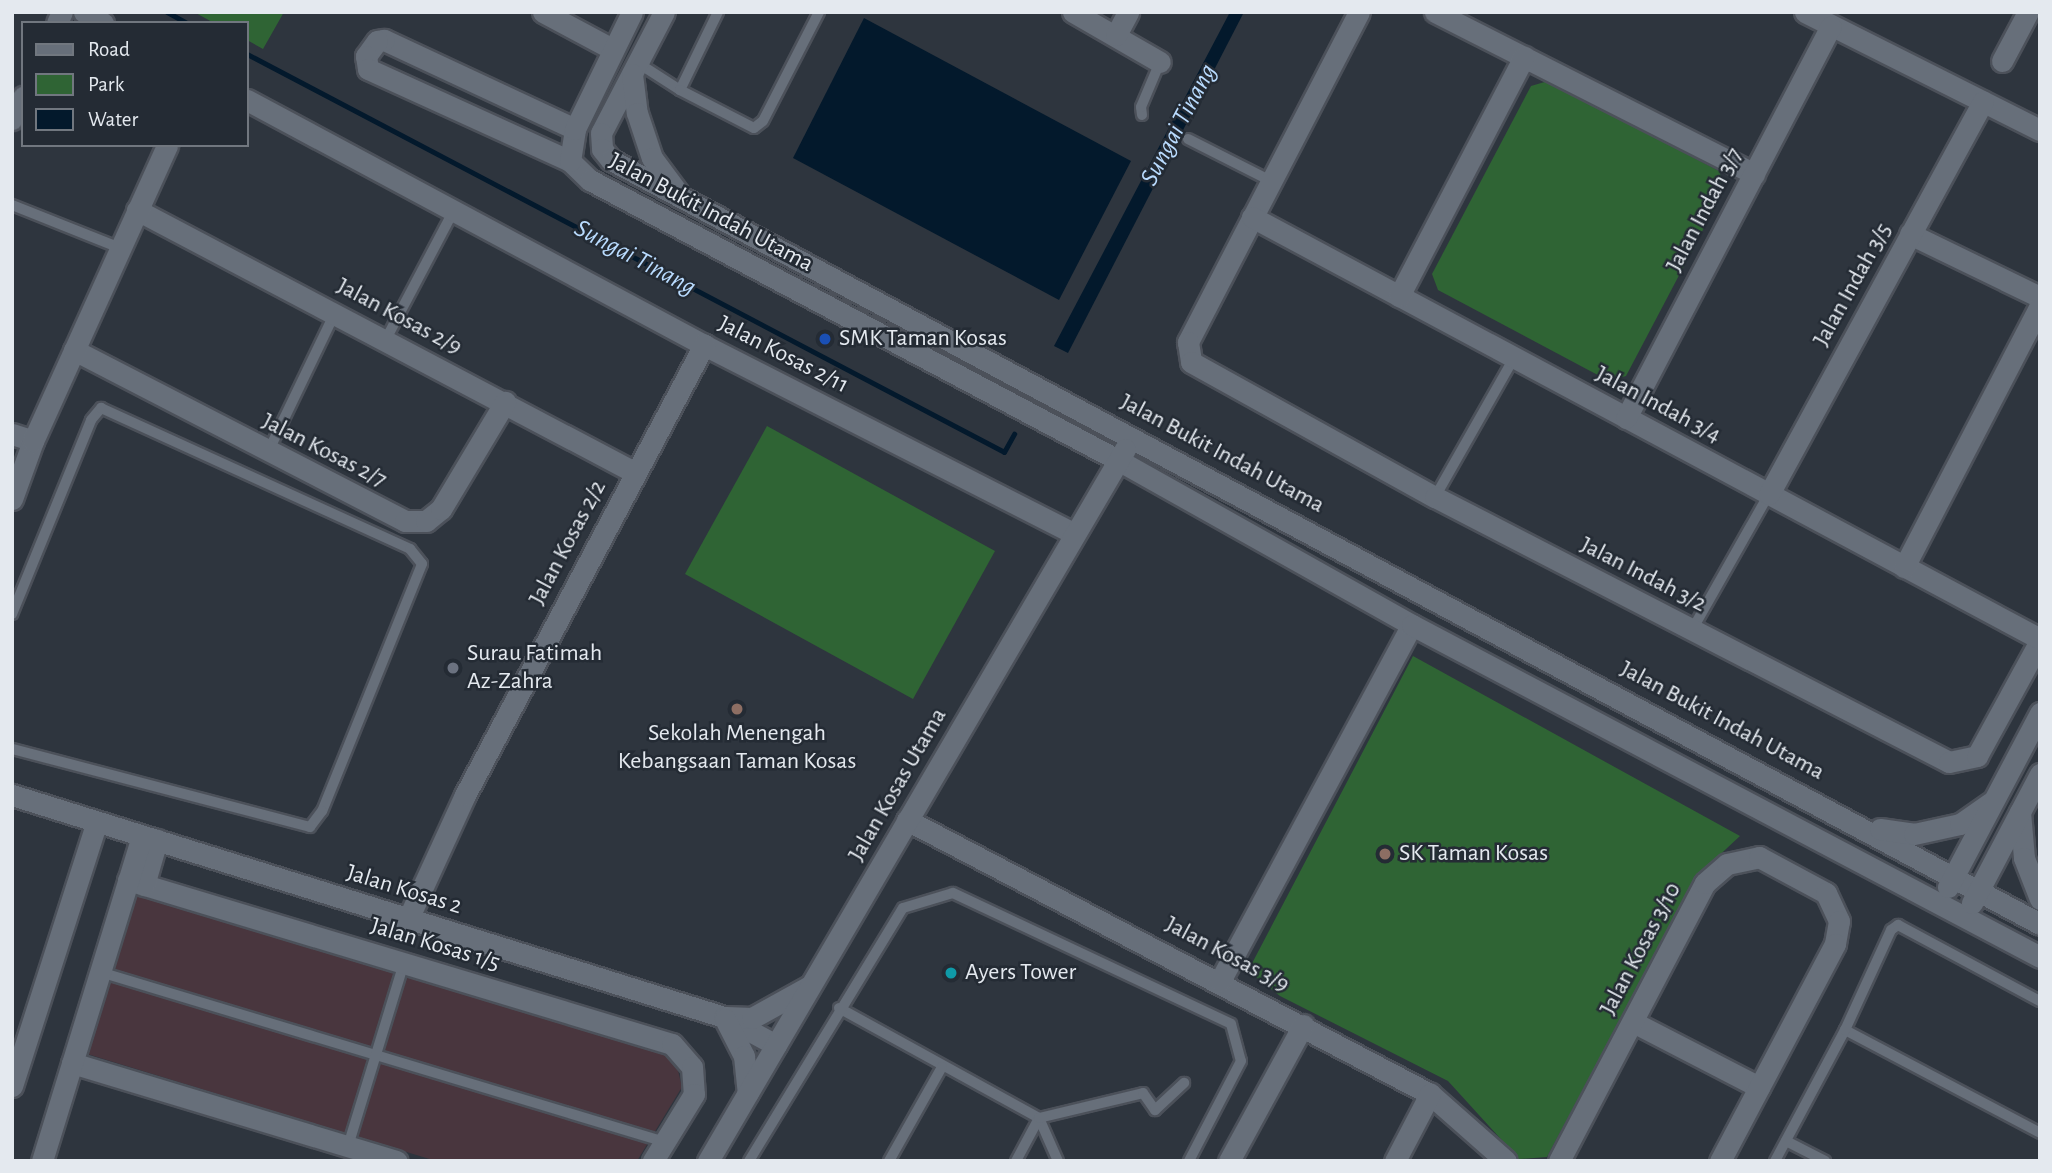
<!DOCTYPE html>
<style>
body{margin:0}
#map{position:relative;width:2052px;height:1173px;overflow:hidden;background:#2e353e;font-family:"Alegreya Sans",sans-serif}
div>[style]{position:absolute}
.commercial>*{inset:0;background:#49363e}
.green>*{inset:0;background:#2f6434}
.water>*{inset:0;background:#03192c}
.stream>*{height:5px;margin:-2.5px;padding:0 2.5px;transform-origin:2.5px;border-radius:2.5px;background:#03192c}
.roads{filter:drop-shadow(2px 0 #4c515a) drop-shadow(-2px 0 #4c515a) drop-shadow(0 2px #4c515a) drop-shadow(0 -2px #4c515a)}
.service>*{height:10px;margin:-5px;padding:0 5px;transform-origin:5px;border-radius:5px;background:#676f7a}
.minor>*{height:21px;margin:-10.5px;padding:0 10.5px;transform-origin:10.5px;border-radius:10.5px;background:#676f7a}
.tertiary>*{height:21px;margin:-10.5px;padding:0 10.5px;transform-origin:10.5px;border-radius:10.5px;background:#676f7a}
.dots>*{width:19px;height:19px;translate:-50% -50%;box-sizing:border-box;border:4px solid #242b34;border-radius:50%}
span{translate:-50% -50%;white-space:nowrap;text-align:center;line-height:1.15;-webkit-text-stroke:5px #242b34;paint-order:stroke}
.street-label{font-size:24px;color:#e4e9ef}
.poi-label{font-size:24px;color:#e4e9ef}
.left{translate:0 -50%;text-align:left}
.water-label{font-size:26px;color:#b9dbfe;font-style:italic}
.frame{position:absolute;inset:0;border:14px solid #e4e9ef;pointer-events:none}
.legend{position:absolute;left:21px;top:21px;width:228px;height:126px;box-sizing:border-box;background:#242b34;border:2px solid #71777f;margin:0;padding:9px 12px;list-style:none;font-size:21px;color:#e4e9ef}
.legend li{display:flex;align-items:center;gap:14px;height:35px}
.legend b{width:35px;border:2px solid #71777f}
</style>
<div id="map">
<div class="commercial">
<div style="clip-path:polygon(134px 892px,675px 1058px,682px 1087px,637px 1161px,436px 1161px,84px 1053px)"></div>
</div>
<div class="green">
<div style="clip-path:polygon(194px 12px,284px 12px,263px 49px,247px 40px,247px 23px,214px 23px)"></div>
<div style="clip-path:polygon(1548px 81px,1719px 171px,1725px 188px,1626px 376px,1609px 381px,1438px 290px,1432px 274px,1531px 86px)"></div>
<div style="clip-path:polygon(767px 426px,995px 551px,913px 699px,685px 574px)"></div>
<div style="clip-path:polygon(1413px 656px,1740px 836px,1696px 877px,1547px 1157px,1519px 1159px,1448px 1081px,1280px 996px,1248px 971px)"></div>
</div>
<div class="water">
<div style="clip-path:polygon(1230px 12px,1244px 12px,1068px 353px,1054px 346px)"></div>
<div style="clip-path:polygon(864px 18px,1131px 161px,1059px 300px,793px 158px)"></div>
</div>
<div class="stream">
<div style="left:167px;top:12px;width:23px;rotate:29deg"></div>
<div style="left:247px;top:54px;width:855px;rotate:27.73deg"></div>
<div style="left:1004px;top:452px;width:21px;rotate:-61deg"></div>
</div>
<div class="roads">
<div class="service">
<div style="left:638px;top:63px;width:50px;rotate:32.7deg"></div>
<div style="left:680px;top:90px;width:87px;rotate:-64deg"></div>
<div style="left:680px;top:90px;width:83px;rotate:27.2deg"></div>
<div style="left:754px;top:128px;width:11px;rotate:-38deg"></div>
<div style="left:763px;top:121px;width:123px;rotate:-62.8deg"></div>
<div style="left:1142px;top:115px;width:8px;rotate:-97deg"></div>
<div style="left:1141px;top:107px;width:49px;rotate:-67.1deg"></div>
<div style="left:1188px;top:139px;width:93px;rotate:26.8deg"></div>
<div style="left:12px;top:205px;width:116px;rotate:21.7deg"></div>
<div style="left:385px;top:341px;width:146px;rotate:-62.2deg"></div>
<div style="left:268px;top:452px;width:154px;rotate:-64.3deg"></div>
<div style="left:1435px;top:497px;width:160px;rotate:-60.4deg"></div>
<div style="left:12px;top:614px;width:209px;rotate:-67.8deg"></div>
<div style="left:91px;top:420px;width:16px;rotate:-50deg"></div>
<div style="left:101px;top:408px;width:340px;rotate:24.5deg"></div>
<div style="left:410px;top:549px;width:19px;rotate:51deg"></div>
<div style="left:422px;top:564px;width:266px;rotate:112deg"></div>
<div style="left:322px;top:811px;width:20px;rotate:127deg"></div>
<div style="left:310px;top:827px;width:308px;rotate:-165.3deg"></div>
<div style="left:1692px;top:630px;width:156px;rotate:-60.5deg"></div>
<div style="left:100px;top:972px;width:590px;rotate:16.75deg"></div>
<div style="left:839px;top:1008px;width:228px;rotate:28.8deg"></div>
<div style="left:1039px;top:1118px;width:47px;rotate:66.2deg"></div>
<div style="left:1845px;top:1030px;width:221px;rotate:27.8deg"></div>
<div style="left:1786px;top:1141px;width:44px;rotate:27.1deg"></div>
<div style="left:348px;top:1146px;width:191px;rotate:-73deg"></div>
<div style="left:749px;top:1161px;width:296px;rotate:-58.7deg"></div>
<div style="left:903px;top:908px;width:52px;rotate:-16.7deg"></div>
<div style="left:953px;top:893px;width:307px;rotate:25.2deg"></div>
<div style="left:1231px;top:1024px;width:38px;rotate:75deg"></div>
<div style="left:1241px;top:1061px;width:113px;rotate:117.5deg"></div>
<div style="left:889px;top:1161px;width:108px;rotate:-60.6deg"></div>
<div style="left:1016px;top:1161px;width:49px;rotate:-61.9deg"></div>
<div style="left:1039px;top:1118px;width:107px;rotate:-13.5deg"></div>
<div style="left:1143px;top:1093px;width:21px;rotate:55deg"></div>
<div style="left:1155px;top:1110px;width:40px;rotate:-43deg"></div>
<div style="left:1775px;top:1161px;width:149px;rotate:-61.9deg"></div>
<div style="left:1845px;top:1030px;width:110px;rotate:-65.3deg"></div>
<div style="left:1891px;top:930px;width:9px;rotate:-36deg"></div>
<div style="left:1898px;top:925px;width:161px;rotate:28.2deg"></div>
</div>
<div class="minor">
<div style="left:84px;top:12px;width:22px;rotate:30deg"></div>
<div style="left:543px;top:12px;width:78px;rotate:28.2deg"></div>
<div style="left:1073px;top:12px;width:100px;rotate:29.9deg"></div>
<div style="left:1359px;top:12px;width:372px;rotate:117.4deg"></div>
<div style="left:1188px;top:342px;width:20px;rotate:81deg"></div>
<div style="left:1191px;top:362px;width:279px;rotate:29deg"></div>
<div style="left:1435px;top:497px;width:578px;rotate:27.27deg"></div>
<div style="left:1949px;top:762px;width:29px;rotate:-12deg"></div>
<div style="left:1977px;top:756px;width:131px;rotate:-61.3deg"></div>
<div style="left:1435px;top:12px;width:358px;rotate:26.9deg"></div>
<div style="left:1805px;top:12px;width:263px;rotate:26.7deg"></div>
<div style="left:57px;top:23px;width:12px;rotate:-66deg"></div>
<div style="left:1116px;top:35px;width:26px;rotate:-62deg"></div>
<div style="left:2002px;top:61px;width:55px;rotate:-62deg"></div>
<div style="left:247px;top:100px;width:519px;rotate:28.2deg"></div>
<div style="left:704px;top:345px;width:416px;rotate:27deg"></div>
<div style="left:12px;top:119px;width:25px;rotate:-63deg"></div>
<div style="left:137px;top:210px;width:562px;rotate:27.8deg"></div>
<div style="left:1252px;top:217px;width:894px;rotate:28.17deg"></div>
<div style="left:1910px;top:234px;width:144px;rotate:25.9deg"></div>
<div style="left:1399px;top:296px;width:270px;rotate:-62.4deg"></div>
<div style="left:74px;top:350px;width:373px;rotate:27.3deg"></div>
<div style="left:405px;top:521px;width:21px"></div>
<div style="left:426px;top:521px;width:19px;rotate:-39deg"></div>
<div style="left:441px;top:509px;width:125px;rotate:-59.1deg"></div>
<div style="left:1626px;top:418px;width:442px;rotate:-62.4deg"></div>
<div style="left:12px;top:434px;width:22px;rotate:18deg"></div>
<div style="left:1769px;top:494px;width:447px;rotate:-61.4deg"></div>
<div style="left:12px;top:499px;width:62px;rotate:-70.1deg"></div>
<div style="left:33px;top:441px;width:325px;rotate:-65.6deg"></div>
<div style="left:1904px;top:567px;width:294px;rotate:-62.5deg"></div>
<div style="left:907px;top:820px;width:590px;rotate:27.65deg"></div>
<div style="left:1430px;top:1094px;width:101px;rotate:41.4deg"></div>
<div style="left:128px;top:880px;width:568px;rotate:16.78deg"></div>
<div style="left:672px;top:1044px;width:30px;rotate:49deg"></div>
<div style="left:692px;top:1067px;width:27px;rotate:86deg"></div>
<div style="left:694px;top:1094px;width:79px;rotate:121.5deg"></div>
<div style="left:144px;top:885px;width:47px;rotate:-73.9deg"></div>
<div style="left:408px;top:919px;width:136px;rotate:-65.3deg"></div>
<div style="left:465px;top:795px;width:510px;rotate:-62.03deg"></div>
<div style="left:1220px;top:981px;width:404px;rotate:-61.7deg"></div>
<div style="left:1633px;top:1022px;width:142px;rotate:27.3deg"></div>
<div style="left:72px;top:1063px;width:339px;rotate:16.8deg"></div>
<div style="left:12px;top:1086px;width:277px;rotate:-72.2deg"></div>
<div style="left:42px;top:1161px;width:340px;rotate:-72.9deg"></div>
<div style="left:1229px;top:1161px;width:155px;rotate:-61.4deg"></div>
<div style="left:1395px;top:1161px;width:76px;rotate:-62.4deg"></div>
<div style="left:1559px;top:1161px;width:314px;rotate:-62.3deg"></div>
<div style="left:1705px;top:883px;width:29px;rotate:-41deg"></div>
<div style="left:1727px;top:864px;width:33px;rotate:-12deg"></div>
<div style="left:1759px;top:857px;width:76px;rotate:28.2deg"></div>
<div style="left:1826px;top:893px;width:31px;rotate:65deg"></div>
<div style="left:1839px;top:921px;width:23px;rotate:100deg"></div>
<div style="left:1835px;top:944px;width:246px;rotate:117.9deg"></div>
</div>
<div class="tertiary">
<div style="left:664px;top:12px;width:136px;rotate:117.5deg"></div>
<div style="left:601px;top:133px;width:16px;rotate:86deg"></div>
<div style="left:602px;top:149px;width:14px;rotate:51deg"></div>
<div style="left:611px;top:160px;width:1620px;rotate:28.13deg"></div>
<div style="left:632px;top:74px;width:39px;rotate:83deg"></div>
<div style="left:637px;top:113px;width:47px;rotate:71.6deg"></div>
<div style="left:652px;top:158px;width:44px;rotate:53.4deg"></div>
<div style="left:575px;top:129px;width:211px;rotate:-155deg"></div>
<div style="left:384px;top:40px;width:7px;rotate:172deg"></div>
<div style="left:377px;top:41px;width:19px;rotate:126deg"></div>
<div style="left:366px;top:56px;width:13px;rotate:81deg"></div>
<div style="left:368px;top:69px;width:222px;rotate:24.5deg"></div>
<div style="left:570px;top:161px;width:28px;rotate:44deg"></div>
<div style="left:590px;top:180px;width:598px;rotate:27.94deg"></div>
<div style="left:1118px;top:460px;width:337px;rotate:29.3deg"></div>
<div style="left:1412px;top:625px;width:710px;rotate:27.86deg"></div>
<div style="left:570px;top:161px;width:32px;rotate:-81deg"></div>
<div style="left:575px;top:129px;width:130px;rotate:-64deg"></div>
<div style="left:12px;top:795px;width:746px;rotate:17.32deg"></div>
<div style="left:724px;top:1017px;width:59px;rotate:28.3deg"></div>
<div style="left:2020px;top:812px;width:46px;rotate:85deg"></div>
<div style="left:2024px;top:858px;width:44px;rotate:68.7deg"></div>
<div style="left:1880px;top:829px;width:34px;rotate:8deg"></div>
<div style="left:1914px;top:834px;width:47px;rotate:-12.3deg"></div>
<div style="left:1960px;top:824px;width:37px;rotate:-35deg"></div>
<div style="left:1948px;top:887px;width:197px;rotate:-62.1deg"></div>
<div style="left:1972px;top:903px;width:146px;rotate:-62.2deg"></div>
<div style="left:726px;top:1017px;width:26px;rotate:2deg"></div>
<div style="left:752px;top:1018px;width:64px;rotate:-29deg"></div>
<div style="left:725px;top:1019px;width:42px;rotate:62.8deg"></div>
<div style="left:744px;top:1056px;width:37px;rotate:84deg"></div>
<div style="left:708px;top:1161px;width:825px;rotate:-59.64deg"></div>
</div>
</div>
<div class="dots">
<div style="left:825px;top:339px;background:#1a4fb4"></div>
<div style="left:453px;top:668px;background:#6b7280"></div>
<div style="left:737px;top:709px;background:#8d6e63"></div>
<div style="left:1385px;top:854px;background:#8d6e63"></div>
<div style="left:951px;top:973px;background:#0f9aa8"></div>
</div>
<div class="street-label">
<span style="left:1705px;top:210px;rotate:-62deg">Jalan Indah 3/7</span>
<span style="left:711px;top:213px;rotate:28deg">Jalan Bukit Indah Utama</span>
<span style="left:1853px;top:285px;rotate:-61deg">Jalan Indah 3/5</span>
<span style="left:399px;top:317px;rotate:28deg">Jalan Kosas 2/9</span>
<span style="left:783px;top:355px;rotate:27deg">Jalan Kosas 2/11</span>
<span style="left:1658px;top:405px;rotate:28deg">Jalan Indah 3/4</span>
<span style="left:324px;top:451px;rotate:27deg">Jalan Kosas 2/7</span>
<span style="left:1222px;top:454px;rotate:28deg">Jalan Bukit Indah Utama</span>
<span style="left:568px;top:543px;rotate:-62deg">Jalan Kosas 2/2</span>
<span style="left:1643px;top:575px;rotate:27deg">Jalan Indah 3/2</span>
<span style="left:1722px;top:721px;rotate:28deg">Jalan Bukit Indah Utama</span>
<span style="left:898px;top:785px;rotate:-60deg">Jalan Kosas Utama</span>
<span style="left:404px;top:890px;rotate:17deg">Jalan Kosas 2</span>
<span style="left:435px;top:945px;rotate:17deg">Jalan Kosas 1/5</span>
<span style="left:1641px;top:949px;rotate:-62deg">Jalan Kosas 3/10</span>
<span style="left:1227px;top:955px;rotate:28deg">Jalan Kosas 3/9</span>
</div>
<div class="poi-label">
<span class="left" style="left:839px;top:339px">SMK Taman Kosas</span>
<span class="left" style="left:467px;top:668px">Surau Fatimah<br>Az-Zahra</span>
<span style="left:737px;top:748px">Sekolah Menengah<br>Kebangsaan Taman Kosas</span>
<span class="left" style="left:1399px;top:854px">SK Taman Kosas</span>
<span class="left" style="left:965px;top:973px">Ayers Tower</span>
</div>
<div class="water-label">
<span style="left:1179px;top:125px;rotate:-62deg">Sungai Tinang</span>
<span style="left:635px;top:258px;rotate:28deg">Sungai Tinang</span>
</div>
<div class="frame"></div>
<ul class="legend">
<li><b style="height:9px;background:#676f7a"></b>Road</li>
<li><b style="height:19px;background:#2f6434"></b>Park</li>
<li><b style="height:19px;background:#03192c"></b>Water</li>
</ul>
</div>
